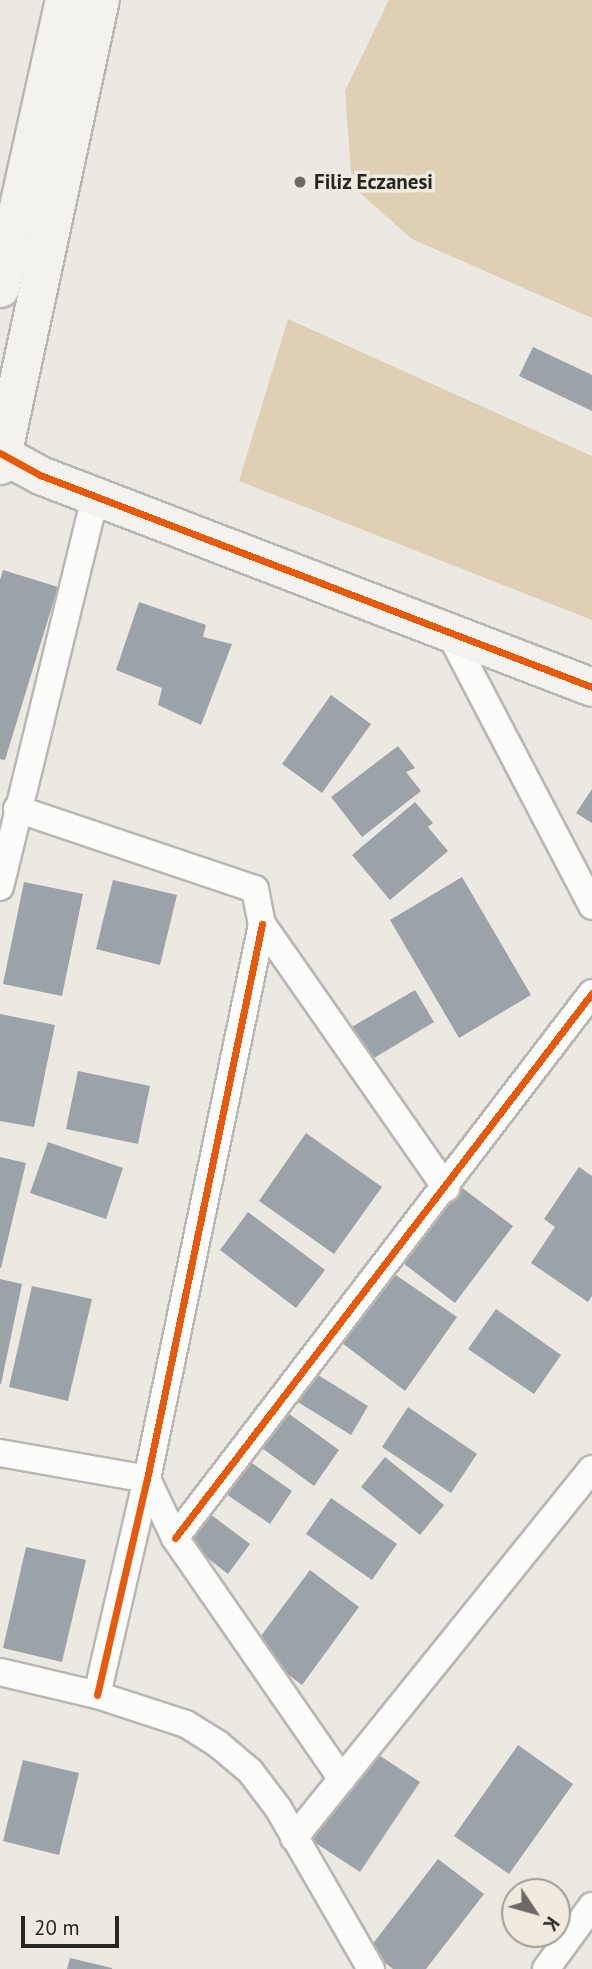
<!DOCTYPE html>
<style>
body{margin:0}
#map{position:relative;width:592px;height:1969px;overflow:hidden;background:#ece9e3;font-family:"PT Sans",sans-serif}
div>[style]{position:absolute}
.green>*{inset:0;background:#decfb5}
.building>*{inset:0;background:#9ba3a9}
.roads{filter:drop-shadow(2px 0 #b9b7b3) drop-shadow(-2px 0 #b9b7b3) drop-shadow(0 2px #b9b7b3) drop-shadow(0 -2px #b9b7b3)}
.street>*{height:26px;margin:-13px;padding:0 13px;transform-origin:13px;border-radius:13px;background:#fcfcfb}
.secondary>*{height:37px;margin:-18.5px;padding:0 18.5px;transform-origin:18.5px;border-radius:18.5px;background:#f4f2ee}
.cycleway>*{height:7px;margin:-3.5px;padding:0 3.5px;transform-origin:3.5px;border-radius:3.5px;background:#e8590c}
.dots>*{width:19px;height:19px;translate:-50% -50%;box-sizing:border-box;border:4px solid #f0eadf;border-radius:50%}
span{translate:-50% -50%;white-space:nowrap;text-align:center;line-height:1.15;-webkit-text-stroke:7px #f0eadf;paint-order:stroke}
.poi-label{font-size:21px;color:#282622;font-weight:700}
.left{translate:0 -50%;text-align:left}
.north{position:absolute;left:501px;top:1878px;width:70px;height:70px;box-sizing:border-box;background:#f0eadf;border:2px solid #a09c93;border-radius:50%;rotate:126deg;font-size:19px;font-weight:700;line-height:28px;text-align:center;color:#282622}
.north::after{content:'';display:block;margin:auto;width:24px;height:32px;background:#6d6a66;clip-path:polygon(50% 0,100% 100%,50% 72%,0 100%)}
.scale{position:absolute;left:21px;top:1916px;width:98px;height:32px;box-sizing:border-box;border:4px solid #282622;border-top:0;padding-left:9px;font-size:21px;line-height:24px;white-space:nowrap;color:#282622;-webkit-text-stroke:5px #f0eadf;paint-order:stroke}
</style>
<div id="map">
<div class="green">
<div style="clip-path:polygon(389px 0,592px 0,592px 318px,412px 239px,352px 186px,345px 91px)"></div>
<div style="clip-path:polygon(288px 319px,592px 456px,592px 620px,239px 481px)"></div>
</div>
<div class="building">
<div style="clip-path:polygon(533px 347px,592px 375px,592px 411px,519px 376px)"></div>
<div style="clip-path:polygon(3px 570px,58px 587px,5px 760px,0 759px,0 580px)"></div>
<div style="clip-path:polygon(139px 602px,206px 625px,203px 637px,232px 644px,201px 725px,158px 705px,162px 688px,116px 670px)"></div>
<div style="clip-path:polygon(331px 695px,371px 724px,322px 793px,282px 764px)"></div>
<div style="clip-path:polygon(398px 746px,415px 768px,406px 772px,421px 791px,362px 837px,331px 797px)"></div>
<div style="clip-path:polygon(592px 789px,592px 823px,576px 813px)"></div>
<div style="clip-path:polygon(415px 802px,433px 823px,428px 827px,448px 851px,390px 900px,352px 855px)"></div>
<div style="clip-path:polygon(462px 877px,531px 995px,459px 1038px,390px 920px)"></div>
<div style="clip-path:polygon(113px 880px,177px 895px,160px 965px,96px 949px)"></div>
<div style="clip-path:polygon(24px 882px,83px 894px,62px 996px,3px 984px)"></div>
<div style="clip-path:polygon(415px 990px,434px 1022px,369px 1061px,350px 1028px)"></div>
<div style="clip-path:polygon(0 1014px,55px 1025px,34px 1127px,0 1121px)"></div>
<div style="clip-path:polygon(78px 1071px,150px 1086px,138px 1144px,66px 1129px)"></div>
<div style="clip-path:polygon(306px 1133px,382px 1187px,334px 1254px,259px 1201px)"></div>
<div style="clip-path:polygon(48px 1142px,123px 1168px,106px 1219px,30px 1193px)"></div>
<div style="clip-path:polygon(0 1157px,26px 1163px,1px 1268px,0 1268px)"></div>
<div style="clip-path:polygon(579px 1167px,592px 1176px,592px 1296px,588px 1302px,531px 1263px,555px 1227px,544px 1219px)"></div>
<div style="clip-path:polygon(461px 1187px,513px 1226px,455px 1303px,403px 1263px)"></div>
<div style="clip-path:polygon(248px 1212px,325px 1270px,296px 1308px,220px 1250px)"></div>
<div style="clip-path:polygon(393px 1273px,457px 1317px,405px 1391px,342px 1343px)"></div>
<div style="clip-path:polygon(0 1279px,22px 1284px,1px 1384px,0 1384px)"></div>
<div style="clip-path:polygon(32px 1286px,92px 1299px,68px 1401px,9px 1387px)"></div>
<div style="clip-path:polygon(496px 1309px,561px 1355px,534px 1394px,468px 1349px)"></div>
<div style="clip-path:polygon(310px 1370px,368px 1406px,351px 1435px,293px 1399px)"></div>
<div style="clip-path:polygon(408px 1407px,477px 1454px,451px 1493px,382px 1447px)"></div>
<div style="clip-path:polygon(281px 1408px,339px 1450px,314px 1486px,255px 1443px)"></div>
<div style="clip-path:polygon(385px 1457px,444px 1505px,420px 1535px,361px 1487px)"></div>
<div style="clip-path:polygon(246px 1459px,292px 1491px,270px 1524px,223px 1492px)"></div>
<div style="clip-path:polygon(331px 1498px,397px 1544px,372px 1580px,306px 1534px)"></div>
<div style="clip-path:polygon(210px 1514px,250px 1544px,228px 1574px,188px 1543px)"></div>
<div style="clip-path:polygon(26px 1547px,86px 1560px,62px 1662px,3px 1648px)"></div>
<div style="clip-path:polygon(310px 1570px,359px 1607px,302px 1685px,252px 1648px)"></div>
<div style="clip-path:polygon(518px 1745px,573px 1784px,509px 1874px,454px 1836px)"></div>
<div style="clip-path:polygon(368px 1748px,420px 1782px,360px 1872px,308px 1838px)"></div>
<div style="clip-path:polygon(23px 1760px,79px 1773px,59px 1855px,3px 1841px)"></div>
<div style="clip-path:polygon(438px 1859px,484px 1894px,426px 1969px,393px 1969px,368px 1950px)"></div>
<div style="clip-path:polygon(70px 1958px,112px 1968px,112px 1969px,67px 1969px)"></div>
</div>
<div class="roads">
<div class="street">
<div style="left:449px;top:632px;width:309px;rotate:62.4deg"></div>
<div style="left:17px;top:809px;width:251px;rotate:18.6deg"></div>
<div style="left:255px;top:889px;width:36px;rotate:79deg"></div>
<div style="left:262px;top:924px;width:322px;rotate:55.1deg"></div>
<div style="left:0;top:887px;width:401px;rotate:-76.3deg"></div>
<div style="left:0;top:1453px;width:149px;rotate:10deg"></div>
<div style="left:147px;top:1479px;width:65px;rotate:64.6deg"></div>
<div style="left:175px;top:1538px;width:293px;rotate:55.3deg"></div>
<div style="left:175px;top:1538px;width:686px;rotate:-52.58deg"></div>
<div style="left:0;top:1672px;width:100px;rotate:13.3deg"></div>
<div style="left:97px;top:1695px;width:94px;rotate:18deg"></div>
<div style="left:186px;top:1724px;width:38px;rotate:32deg"></div>
<div style="left:218px;top:1744px;width:42px;rotate:40.2deg"></div>
<div style="left:250px;top:1771px;width:46px;rotate:52.9deg"></div>
<div style="left:278px;top:1808px;width:186px;rotate:60deg"></div>
<div style="left:97px;top:1695px;width:222px;rotate:-77deg"></div>
<div style="left:147px;top:1479px;width:567px;rotate:-78.29deg"></div>
<div style="left:294px;top:1838px;width:474px;rotate:-51.1deg"></div>
<div style="left:546px;top:1969px;width:78px;rotate:-53.9deg"></div>
</div>
<div class="secondary">
<div style="left:0;top:288px;width:295px;rotate:-77.5deg"></div>
<div style="left:0;top:453px;width:46px;rotate:28.8deg"></div>
<div style="left:40px;top:475px;width:591px;rotate:21.01deg"></div>
<div style="left:0;top:465px;width:476px;rotate:-77.9deg"></div>
</div>
</div>
<div class="cycleway">
<div style="left:0;top:453px;width:46px;rotate:28.8deg"></div>
<div style="left:40px;top:475px;width:591px;rotate:21.01deg"></div>
<div style="left:175px;top:1538px;width:686px;rotate:-52.58deg"></div>
<div style="left:97px;top:1695px;width:222px;rotate:-77deg"></div>
<div style="left:147px;top:1479px;width:567px;rotate:-78.29deg"></div>
</div>
<div class="dots">
<div style="left:300px;top:182px;background:#6d6a66"></div>
</div>
<div class="poi-label">
<span class="left" style="left:314px;top:182px">Filiz Eczanesi</span>
</div>
<div class="north">K</div>
<div class="scale">20 m</div>
</div>
